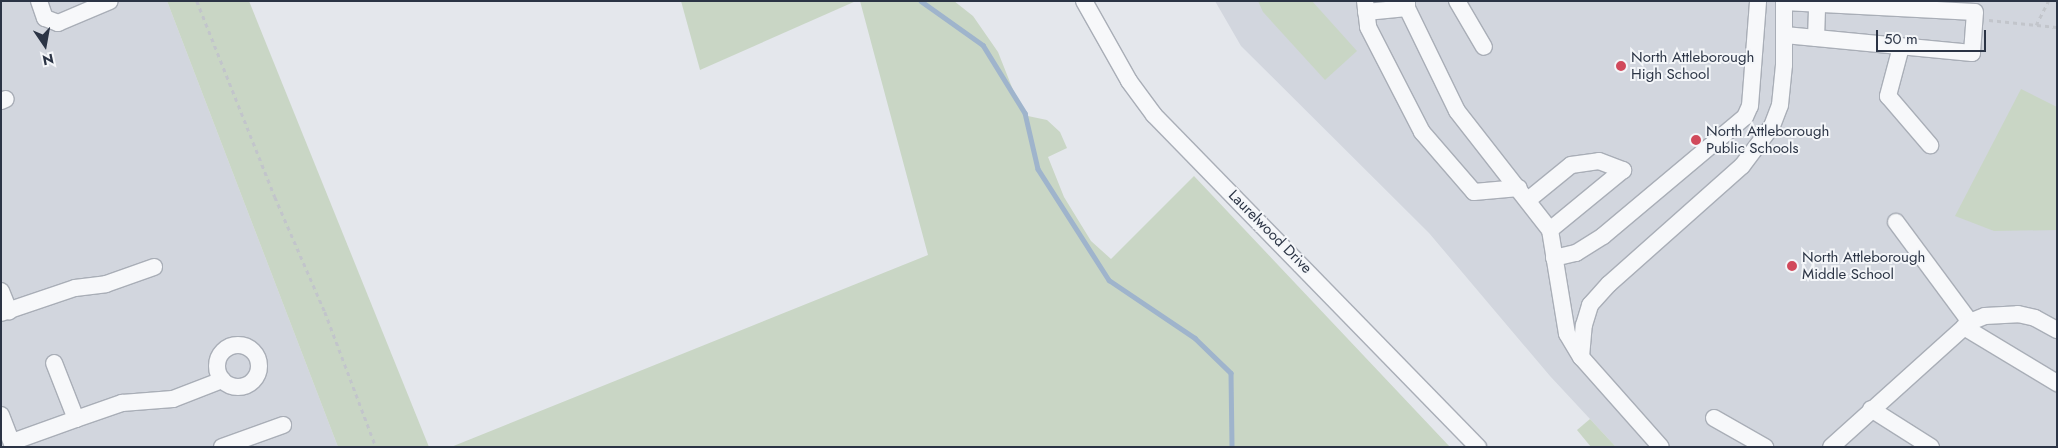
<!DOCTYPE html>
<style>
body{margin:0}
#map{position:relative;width:2058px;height:448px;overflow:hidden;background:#e4e7ec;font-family:Jost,sans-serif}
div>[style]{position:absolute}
.built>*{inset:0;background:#d2d6de}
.green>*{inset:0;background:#c9d6c5}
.stream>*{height:4.5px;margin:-2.25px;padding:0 2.25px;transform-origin:2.25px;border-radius:2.25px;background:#9fb4cc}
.path>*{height:2.5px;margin-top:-1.25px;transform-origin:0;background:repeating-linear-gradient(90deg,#c2c5cb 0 4px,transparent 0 8px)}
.roads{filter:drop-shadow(1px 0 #a9aeb7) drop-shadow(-1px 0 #a9aeb7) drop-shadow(0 1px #a9aeb7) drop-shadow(0 -1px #a9aeb7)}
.minor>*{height:16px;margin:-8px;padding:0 8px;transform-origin:8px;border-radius:8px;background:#f7f8fa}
.minor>.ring{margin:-8px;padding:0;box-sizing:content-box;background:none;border:16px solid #f7f8fa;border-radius:50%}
.dots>*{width:14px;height:14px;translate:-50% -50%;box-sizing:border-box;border:2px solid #f4f6f9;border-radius:50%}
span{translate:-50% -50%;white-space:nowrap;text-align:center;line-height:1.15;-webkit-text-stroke:4px #f4f6f9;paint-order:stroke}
.poi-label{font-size:15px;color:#2b3445}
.left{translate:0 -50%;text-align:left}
.street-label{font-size:15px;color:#2b3445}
.frame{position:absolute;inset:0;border:2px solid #2b3445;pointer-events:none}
.north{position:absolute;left:20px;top:20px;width:50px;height:50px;-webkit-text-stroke:4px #f4f6f9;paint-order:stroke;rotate:168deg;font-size:14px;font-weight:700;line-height:20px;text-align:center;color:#2b3445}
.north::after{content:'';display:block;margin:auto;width:18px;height:22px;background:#2b3445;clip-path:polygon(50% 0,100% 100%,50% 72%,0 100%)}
.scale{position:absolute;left:1876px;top:30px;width:110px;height:22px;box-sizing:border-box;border:2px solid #2b3445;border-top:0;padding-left:6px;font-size:15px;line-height:18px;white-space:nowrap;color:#2b3445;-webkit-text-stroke:4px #f4f6f9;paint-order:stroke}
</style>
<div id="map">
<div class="built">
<div style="clip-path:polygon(1px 1px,167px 1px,338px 447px,1px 447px)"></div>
<div style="clip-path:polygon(1215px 1px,2057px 1px,2057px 447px,1616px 447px,1550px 376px,1429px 233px,1241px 46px)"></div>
</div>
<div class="green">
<div style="clip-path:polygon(167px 1px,249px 1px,429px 447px,338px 447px)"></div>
<div style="clip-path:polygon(681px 1px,856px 1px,700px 70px)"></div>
<div style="clip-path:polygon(860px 1px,954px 1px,973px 16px,998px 52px,1023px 115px,1047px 120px,1060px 132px,1067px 148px,1048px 157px,1064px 197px,1091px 241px,1111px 259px,1194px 176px,1450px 447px,451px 447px,928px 255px)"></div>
<div style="clip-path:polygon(1258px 1px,1312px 1px,1357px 51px,1325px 80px,1263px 12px)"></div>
<div style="clip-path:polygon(2021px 89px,2057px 107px,2057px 230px,1994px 231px,1955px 216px)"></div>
<div style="clip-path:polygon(1590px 419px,1616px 447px,1591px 447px,1577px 430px)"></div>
</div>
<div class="stream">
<div style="left:921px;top:1px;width:76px;rotate:35.4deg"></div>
<div style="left:983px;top:45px;width:80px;rotate:58.3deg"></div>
<div style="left:1025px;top:113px;width:57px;rotate:76.9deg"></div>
<div style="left:1038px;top:169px;width:132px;rotate:57.4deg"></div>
<div style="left:1109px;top:280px;width:104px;rotate:34deg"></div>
<div style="left:1195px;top:338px;width:50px;rotate:44.2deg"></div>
<div style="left:1231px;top:373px;width:74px;rotate:89.2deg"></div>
</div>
<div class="path">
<div style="left:197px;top:1px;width:211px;rotate:68.3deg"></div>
<div style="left:275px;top:197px;width:125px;rotate:66.5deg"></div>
<div style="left:325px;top:312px;width:144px;rotate:69.3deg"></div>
<div style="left:1989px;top:20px;width:68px;rotate:5.9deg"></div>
<div style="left:2036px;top:25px;width:27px;rotate:-63deg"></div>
</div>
<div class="roads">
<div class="minor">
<div style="left:39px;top:1px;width:18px;rotate:71deg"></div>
<div style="left:45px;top:18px;width:14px;rotate:21deg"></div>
<div style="left:58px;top:23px;width:56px;rotate:-22.9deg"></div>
<div style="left:1084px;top:1px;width:92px;rotate:60.6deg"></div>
<div style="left:1129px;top:81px;width:42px;rotate:53.7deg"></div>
<div style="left:1154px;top:115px;width:464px;rotate:45.7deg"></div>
<div style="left:1365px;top:1px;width:26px;rotate:83deg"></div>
<div style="left:1368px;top:27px;width:118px;rotate:62.8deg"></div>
<div style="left:1422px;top:132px;width:79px;rotate:49.1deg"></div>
<div style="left:1474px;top:192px;width:45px;rotate:-5.1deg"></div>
<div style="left:1407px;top:1px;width:7px;rotate:90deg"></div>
<div style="left:1407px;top:8px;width:114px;rotate:64.1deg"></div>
<div style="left:1457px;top:111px;width:151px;rotate:52deg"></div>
<div style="left:1550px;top:230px;width:105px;rotate:80.7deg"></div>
<div style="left:1567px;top:334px;width:27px;rotate:59deg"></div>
<div style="left:1581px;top:357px;width:120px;rotate:48.4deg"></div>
<div style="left:1457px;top:1px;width:53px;rotate:59.6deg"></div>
<div style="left:1784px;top:2px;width:191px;rotate:3deg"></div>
<div style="left:1975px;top:12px;width:41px;rotate:94.2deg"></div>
<div style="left:1972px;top:53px;width:188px;rotate:-174.5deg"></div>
<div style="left:1366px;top:12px;width:41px;rotate:-5.6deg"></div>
<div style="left:1816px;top:38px;width:34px;rotate:-88deg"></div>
<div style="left:1901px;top:47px;width:51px;rotate:104.9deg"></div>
<div style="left:1888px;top:96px;width:65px;rotate:49.4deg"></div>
<div style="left:1px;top:101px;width:5px;rotate:-22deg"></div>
<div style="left:1528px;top:200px;width:55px;rotate:-39.1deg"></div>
<div style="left:1571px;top:165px;width:28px;rotate:-8deg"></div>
<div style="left:1599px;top:161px;width:26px;rotate:21deg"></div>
<div style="left:1623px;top:170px;width:94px;rotate:140.6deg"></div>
<div style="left:1896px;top:222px;width:124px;rotate:53.5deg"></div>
<div style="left:1554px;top:258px;width:23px;rotate:-13deg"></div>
<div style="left:1576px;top:253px;width:32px;rotate:-32deg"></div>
<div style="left:1603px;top:236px;width:185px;rotate:-40deg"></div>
<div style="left:1745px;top:117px;width:12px;rotate:-66deg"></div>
<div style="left:1750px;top:106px;width:105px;rotate:-85.6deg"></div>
<div style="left:1px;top:291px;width:22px;rotate:68deg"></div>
<div style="left:1px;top:313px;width:78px;rotate:-18.7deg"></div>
<div style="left:75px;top:288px;width:31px;rotate:-7deg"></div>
<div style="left:106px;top:284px;width:51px;rotate:-19.5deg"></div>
<div style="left:1964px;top:327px;width:109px;rotate:31.1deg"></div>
<div class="ring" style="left:217px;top:345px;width:26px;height:26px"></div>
<div style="left:1581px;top:357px;width:32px;rotate:-85deg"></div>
<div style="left:1584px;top:325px;width:21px;rotate:-73deg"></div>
<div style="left:1590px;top:305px;width:28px;rotate:-48deg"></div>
<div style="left:1609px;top:284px;width:178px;rotate:-41.6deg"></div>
<div style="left:1742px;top:166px;width:50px;rotate:-53.1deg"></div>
<div style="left:1772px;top:126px;width:22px;rotate:-69deg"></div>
<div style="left:1780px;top:105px;width:40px;rotate:-84.3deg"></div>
<div style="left:1784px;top:65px;width:64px;rotate:-90deg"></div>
<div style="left:1871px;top:409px;width:71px;rotate:32.3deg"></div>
<div style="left:1px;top:415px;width:34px;rotate:69deg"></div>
<div style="left:1714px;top:418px;width:59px;rotate:29.6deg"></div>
<div style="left:76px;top:419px;width:49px;rotate:-19.2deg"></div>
<div style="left:122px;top:403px;width:51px;rotate:-4.5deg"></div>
<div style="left:173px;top:399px;width:53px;rotate:-21.2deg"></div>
<div style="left:12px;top:442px;width:68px;rotate:-19.8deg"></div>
<div style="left:76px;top:419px;width:60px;rotate:-111.4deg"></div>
<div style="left:222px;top:447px;width:65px;rotate:-19.8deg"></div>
<div style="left:1831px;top:447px;width:187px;rotate:-42deg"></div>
<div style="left:1970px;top:322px;width:16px;rotate:-22deg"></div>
<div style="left:1985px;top:316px;width:33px;rotate:-3deg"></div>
<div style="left:2018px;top:314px;width:17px;rotate:13deg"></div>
<div style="left:2035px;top:318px;width:25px;rotate:29deg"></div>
</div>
</div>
<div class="dots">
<div style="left:1621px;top:66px;background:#d1495b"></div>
<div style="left:1696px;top:140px;background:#d1495b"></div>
<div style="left:1792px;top:266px;background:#d1495b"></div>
</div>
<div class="poi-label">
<span class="left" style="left:1631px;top:66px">North Attleborough<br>High School</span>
<span class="left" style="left:1706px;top:140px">North Attleborough<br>Public Schools</span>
<span class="left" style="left:1802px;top:266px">North Attleborough<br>Middle School</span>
</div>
<div class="street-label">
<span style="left:1270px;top:232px;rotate:45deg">Laurelwood Drive</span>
</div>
<div class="frame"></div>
<div class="north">N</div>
<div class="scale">50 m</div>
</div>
